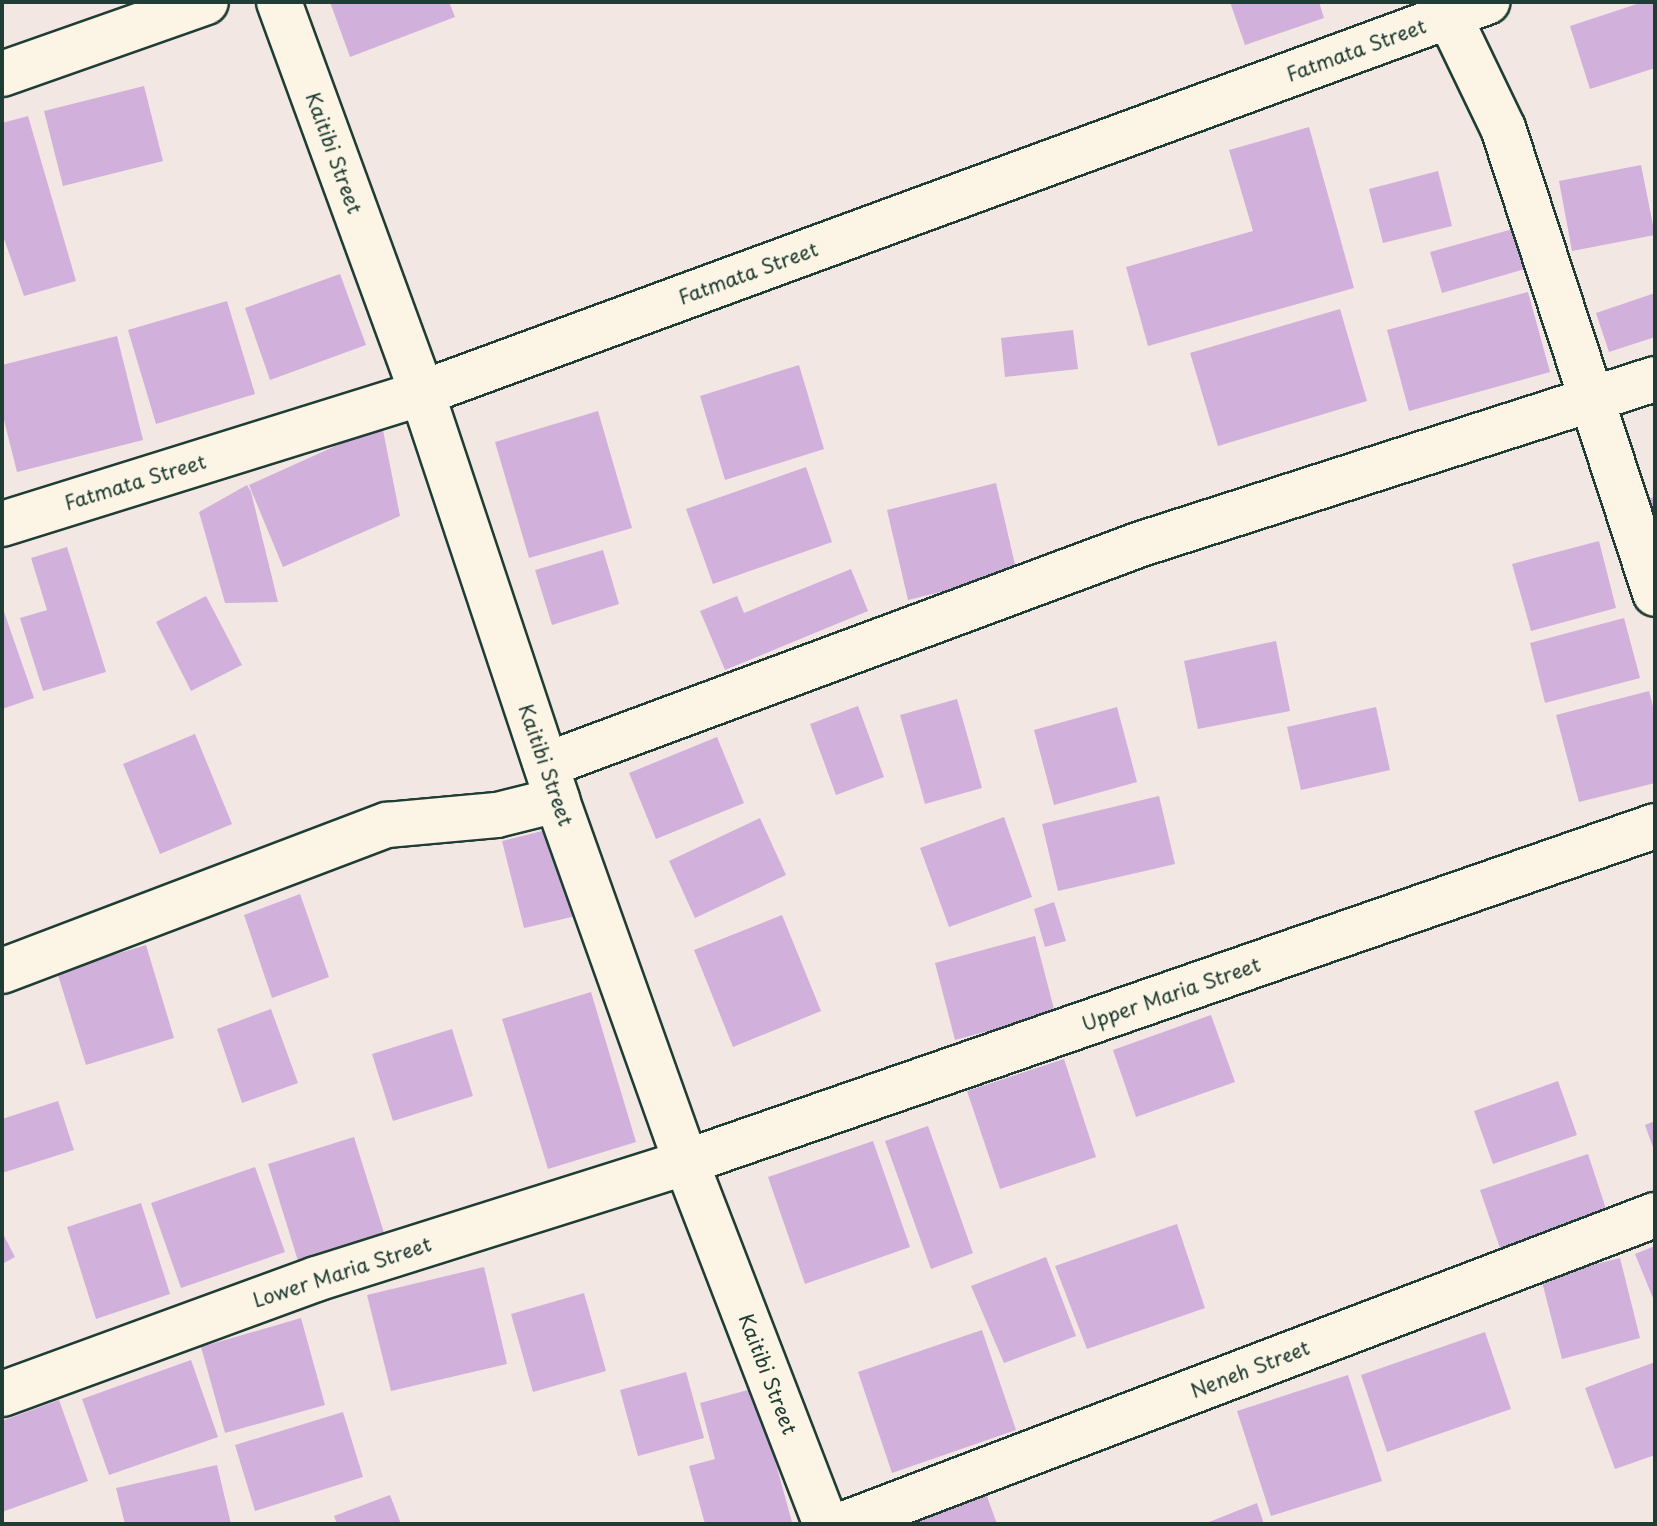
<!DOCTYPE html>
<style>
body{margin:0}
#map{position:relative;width:1657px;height:1526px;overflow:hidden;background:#f3e7e3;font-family:"Playpen Sans",sans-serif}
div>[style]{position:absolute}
.building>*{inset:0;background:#d1b0db}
.roads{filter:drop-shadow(2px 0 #1f3d34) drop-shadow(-2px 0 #1f3d34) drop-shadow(0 2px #1f3d34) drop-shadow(0 -2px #1f3d34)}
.minor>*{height:44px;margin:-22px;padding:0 22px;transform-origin:22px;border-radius:22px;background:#fcf5e5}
span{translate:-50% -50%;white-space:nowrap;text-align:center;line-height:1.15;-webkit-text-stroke:6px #fcf5e5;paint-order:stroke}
.street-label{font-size:20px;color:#1f3d34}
.frame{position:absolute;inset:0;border:4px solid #1f3d34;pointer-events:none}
</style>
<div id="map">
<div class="building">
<div style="clip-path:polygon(330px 2px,449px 2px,455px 17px,350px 57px)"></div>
<div style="clip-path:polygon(1230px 2px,1319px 2px,1324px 18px,1245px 45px)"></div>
<div style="clip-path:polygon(1643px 2px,1655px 2px,1655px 68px,1590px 89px,1570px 26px)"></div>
<div style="clip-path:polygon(144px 86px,163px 161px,63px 186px,44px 111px)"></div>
<div style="clip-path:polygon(28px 116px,76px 281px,24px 296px,2px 233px,2px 123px)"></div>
<div style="clip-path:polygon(1309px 127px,1354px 288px,1148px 346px,1126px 267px,1253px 231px,1229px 150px)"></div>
<div style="clip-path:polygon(1641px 165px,1655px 235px,1572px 251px,1559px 181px)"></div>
<div style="clip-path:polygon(1438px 171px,1452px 226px,1383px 243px,1369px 189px)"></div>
<div style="clip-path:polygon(1513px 229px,1525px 269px,1442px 293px,1430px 252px)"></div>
<div style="clip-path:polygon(340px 274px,366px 345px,270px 380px,245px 308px)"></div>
<div style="clip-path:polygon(1528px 292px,1550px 372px,1409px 411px,1387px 330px)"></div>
<div style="clip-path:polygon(1655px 293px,1655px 337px,1609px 352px,1596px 313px)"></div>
<div style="clip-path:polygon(227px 301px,255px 394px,156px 424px,128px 330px)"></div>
<div style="clip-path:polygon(1340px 309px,1367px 401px,1218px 446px,1190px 353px)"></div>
<div style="clip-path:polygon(1073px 330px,1078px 369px,1005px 377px,1001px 338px)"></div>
<div style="clip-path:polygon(117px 336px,143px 440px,17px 472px,2px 412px,2px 365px)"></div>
<div style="clip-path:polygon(799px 365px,824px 449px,725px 480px,700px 396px)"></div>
<div style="clip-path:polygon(598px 411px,632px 528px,529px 558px,495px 442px)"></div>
<div style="clip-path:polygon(382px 425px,400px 516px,283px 567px,249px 485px)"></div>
<div style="clip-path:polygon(806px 467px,832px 542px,713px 584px,686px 509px)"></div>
<div style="clip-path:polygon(996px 483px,1017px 573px,908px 600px,887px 510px)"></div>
<div style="clip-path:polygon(247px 485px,251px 492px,278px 602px,225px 603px,199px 512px)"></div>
<div style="clip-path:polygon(1655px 497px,1655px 552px,1640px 501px)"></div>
<div style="clip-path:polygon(1599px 541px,1616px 608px,1531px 631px,1512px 564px)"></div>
<div style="clip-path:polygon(67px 547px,106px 672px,43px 691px,20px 618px,47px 610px,31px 558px)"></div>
<div style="clip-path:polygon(603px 550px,619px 604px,552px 625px,535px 570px)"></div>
<div style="clip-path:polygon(851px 569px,868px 611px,725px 670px,700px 611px,737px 596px,744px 613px)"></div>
<div style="clip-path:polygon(206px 596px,242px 665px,191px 691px,156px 622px)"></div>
<div style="clip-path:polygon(2px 606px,34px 698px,2px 709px)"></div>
<div style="clip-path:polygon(1624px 618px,1640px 678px,1545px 703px,1530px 643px)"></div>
<div style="clip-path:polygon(1276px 641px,1290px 711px,1198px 729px,1184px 661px)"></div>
<div style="clip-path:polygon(1649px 691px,1655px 714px,1655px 783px,1579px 802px,1556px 715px)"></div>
<div style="clip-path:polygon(957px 699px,982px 788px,925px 804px,900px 715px)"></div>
<div style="clip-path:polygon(858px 706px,884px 777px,836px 795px,810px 724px)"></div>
<div style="clip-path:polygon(1117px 707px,1137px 782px,1054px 805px,1034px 730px)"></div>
<div style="clip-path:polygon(1376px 707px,1390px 770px,1301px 790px,1287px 727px)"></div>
<div style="clip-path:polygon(195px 734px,232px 824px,160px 854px,123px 764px)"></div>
<div style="clip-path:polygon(717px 737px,744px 803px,656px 839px,629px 773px)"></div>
<div style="clip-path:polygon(1159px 796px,1175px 864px,1058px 891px,1042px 824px)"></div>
<div style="clip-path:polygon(1004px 817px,1032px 897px,949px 927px,920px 848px)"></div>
<div style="clip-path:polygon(760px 818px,786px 875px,695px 918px,669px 861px)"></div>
<div style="clip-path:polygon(554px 828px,576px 916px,524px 928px,502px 841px)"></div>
<div style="clip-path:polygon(300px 894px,329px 977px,272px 998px,244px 915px)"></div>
<div style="clip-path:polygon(1054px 902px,1066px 941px,1045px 947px,1034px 909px)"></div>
<div style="clip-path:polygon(782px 915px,821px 1011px,733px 1047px,694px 950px)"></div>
<div style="clip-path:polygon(1035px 936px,1055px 1013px,955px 1040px,935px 963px)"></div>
<div style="clip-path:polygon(146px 945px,174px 1038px,86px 1065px,57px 972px)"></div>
<div style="clip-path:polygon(591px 992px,636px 1142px,548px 1169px,502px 1019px)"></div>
<div style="clip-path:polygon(271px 1009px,298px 1083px,242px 1103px,217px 1029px)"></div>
<div style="clip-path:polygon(1211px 1015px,1235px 1082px,1136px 1117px,1113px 1050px)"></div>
<div style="clip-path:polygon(452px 1029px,473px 1096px,393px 1121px,372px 1054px)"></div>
<div style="clip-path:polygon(1064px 1059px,1096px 1157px,1000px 1189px,967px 1091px)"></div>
<div style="clip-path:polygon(1558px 1081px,1577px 1135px,1493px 1164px,1474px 1111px)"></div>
<div style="clip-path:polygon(58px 1101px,74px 1150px,2px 1173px,2px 1119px)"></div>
<div style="clip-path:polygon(1655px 1121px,1655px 1153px,1645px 1125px)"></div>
<div style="clip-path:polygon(928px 1126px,973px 1253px,931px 1269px,885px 1141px)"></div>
<div style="clip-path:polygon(354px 1137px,385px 1236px,299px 1264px,268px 1164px)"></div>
<div style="clip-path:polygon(873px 1141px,910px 1247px,805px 1284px,768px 1177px)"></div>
<div style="clip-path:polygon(1588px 1154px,1608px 1215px,1501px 1251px,1480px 1190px)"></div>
<div style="clip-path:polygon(255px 1167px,285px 1252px,181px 1288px,151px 1203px)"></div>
<div style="clip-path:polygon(141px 1203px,170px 1294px,96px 1319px,67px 1227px)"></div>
<div style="clip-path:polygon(1177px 1224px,1205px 1308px,1087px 1349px,1055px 1266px)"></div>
<div style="clip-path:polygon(2px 1232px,15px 1257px,2px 1264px)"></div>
<div style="clip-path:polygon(1655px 1246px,1655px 1303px,1635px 1254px)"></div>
<div style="clip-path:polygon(1046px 1257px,1076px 1336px,1004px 1363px,971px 1286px)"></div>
<div style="clip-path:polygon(1620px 1258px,1640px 1338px,1562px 1359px,1541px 1278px)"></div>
<div style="clip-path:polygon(484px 1267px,507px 1364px,391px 1391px,367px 1295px)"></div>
<div style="clip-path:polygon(584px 1293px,606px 1371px,533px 1392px,511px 1314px)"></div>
<div style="clip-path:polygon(301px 1318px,325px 1405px,225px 1433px,201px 1347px)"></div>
<div style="clip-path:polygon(982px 1330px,1016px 1430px,892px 1473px,858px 1372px)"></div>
<div style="clip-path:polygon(1485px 1332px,1511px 1409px,1387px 1452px,1361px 1375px)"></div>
<div style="clip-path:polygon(191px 1360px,218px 1437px,109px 1475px,82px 1399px)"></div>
<div style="clip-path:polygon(1655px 1362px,1655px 1455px,1615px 1469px,1585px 1388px)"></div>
<div style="clip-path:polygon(686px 1372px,704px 1438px,638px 1456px,620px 1390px)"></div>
<div style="clip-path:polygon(1348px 1375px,1382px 1481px,1271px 1516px,1237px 1411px)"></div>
<div style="clip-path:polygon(755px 1388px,792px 1522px,705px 1524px,689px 1466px,715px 1459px,700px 1403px)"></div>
<div style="clip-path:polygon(59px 1400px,88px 1481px,2px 1512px,2px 1421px)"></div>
<div style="clip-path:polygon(343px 1412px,363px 1477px,255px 1511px,235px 1445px)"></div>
<div style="clip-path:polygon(217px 1465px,231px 1524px,125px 1524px,116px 1488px)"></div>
<div style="clip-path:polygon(984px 1488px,997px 1524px,883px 1524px)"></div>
<div style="clip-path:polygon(390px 1495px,401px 1524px,337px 1524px,334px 1516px)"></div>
<div style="clip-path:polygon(1257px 1503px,1264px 1524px,1204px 1524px)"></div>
</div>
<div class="roads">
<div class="minor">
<div style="left:279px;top:2px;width:416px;rotate:69.9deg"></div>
<div style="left:422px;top:393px;width:429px;rotate:71.6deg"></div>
<div style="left:557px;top:800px;width:384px;rotate:70.4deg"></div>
<div style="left:686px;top:1162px;width:388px;rotate:68.9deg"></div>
<div style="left:1449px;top:16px;width:124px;rotate:64.3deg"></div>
<div style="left:1503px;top:128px;width:490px;rotate:71.9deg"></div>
<div style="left:2px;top:74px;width:216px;rotate:-19.4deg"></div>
<div style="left:2px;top:524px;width:440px;rotate:-17.3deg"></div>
<div style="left:422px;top:393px;width:1135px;rotate:-20.16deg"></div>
<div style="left:546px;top:765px;width:635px;rotate:-20.38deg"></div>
<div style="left:1141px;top:544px;width:540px;rotate:-17.8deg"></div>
<div style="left:2px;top:971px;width:412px;rotate:-20.8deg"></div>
<div style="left:387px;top:825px;width:110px;rotate:-5.2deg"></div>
<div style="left:497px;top:815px;width:62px;rotate:-14deg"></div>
<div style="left:2px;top:1394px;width:334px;rotate:-20.1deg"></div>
<div style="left:316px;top:1279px;width:388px;rotate:-17.5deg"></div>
<div style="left:686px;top:1162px;width:1026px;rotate:-19.12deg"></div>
<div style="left:844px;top:1524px;width:868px;rotate:-20.86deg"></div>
</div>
</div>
<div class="street-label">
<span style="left:1356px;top:50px;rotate:-20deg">Fatmata Street</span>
<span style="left:334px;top:153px;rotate:70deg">Kaitibi Street</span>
<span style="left:748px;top:273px;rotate:-20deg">Fatmata Street</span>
<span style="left:135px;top:482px;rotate:-17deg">Fatmata Street</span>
<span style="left:546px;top:765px;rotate:71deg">Kaitibi Street</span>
<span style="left:1171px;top:994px;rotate:-19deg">Upper Maria Street</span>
<span style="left:342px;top:1272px;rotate:-18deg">Lower Maria Street</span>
<span style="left:1250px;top:1369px;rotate:-21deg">Neneh Street</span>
<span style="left:768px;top:1374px;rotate:69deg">Kaitibi Street</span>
</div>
<div class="frame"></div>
</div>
